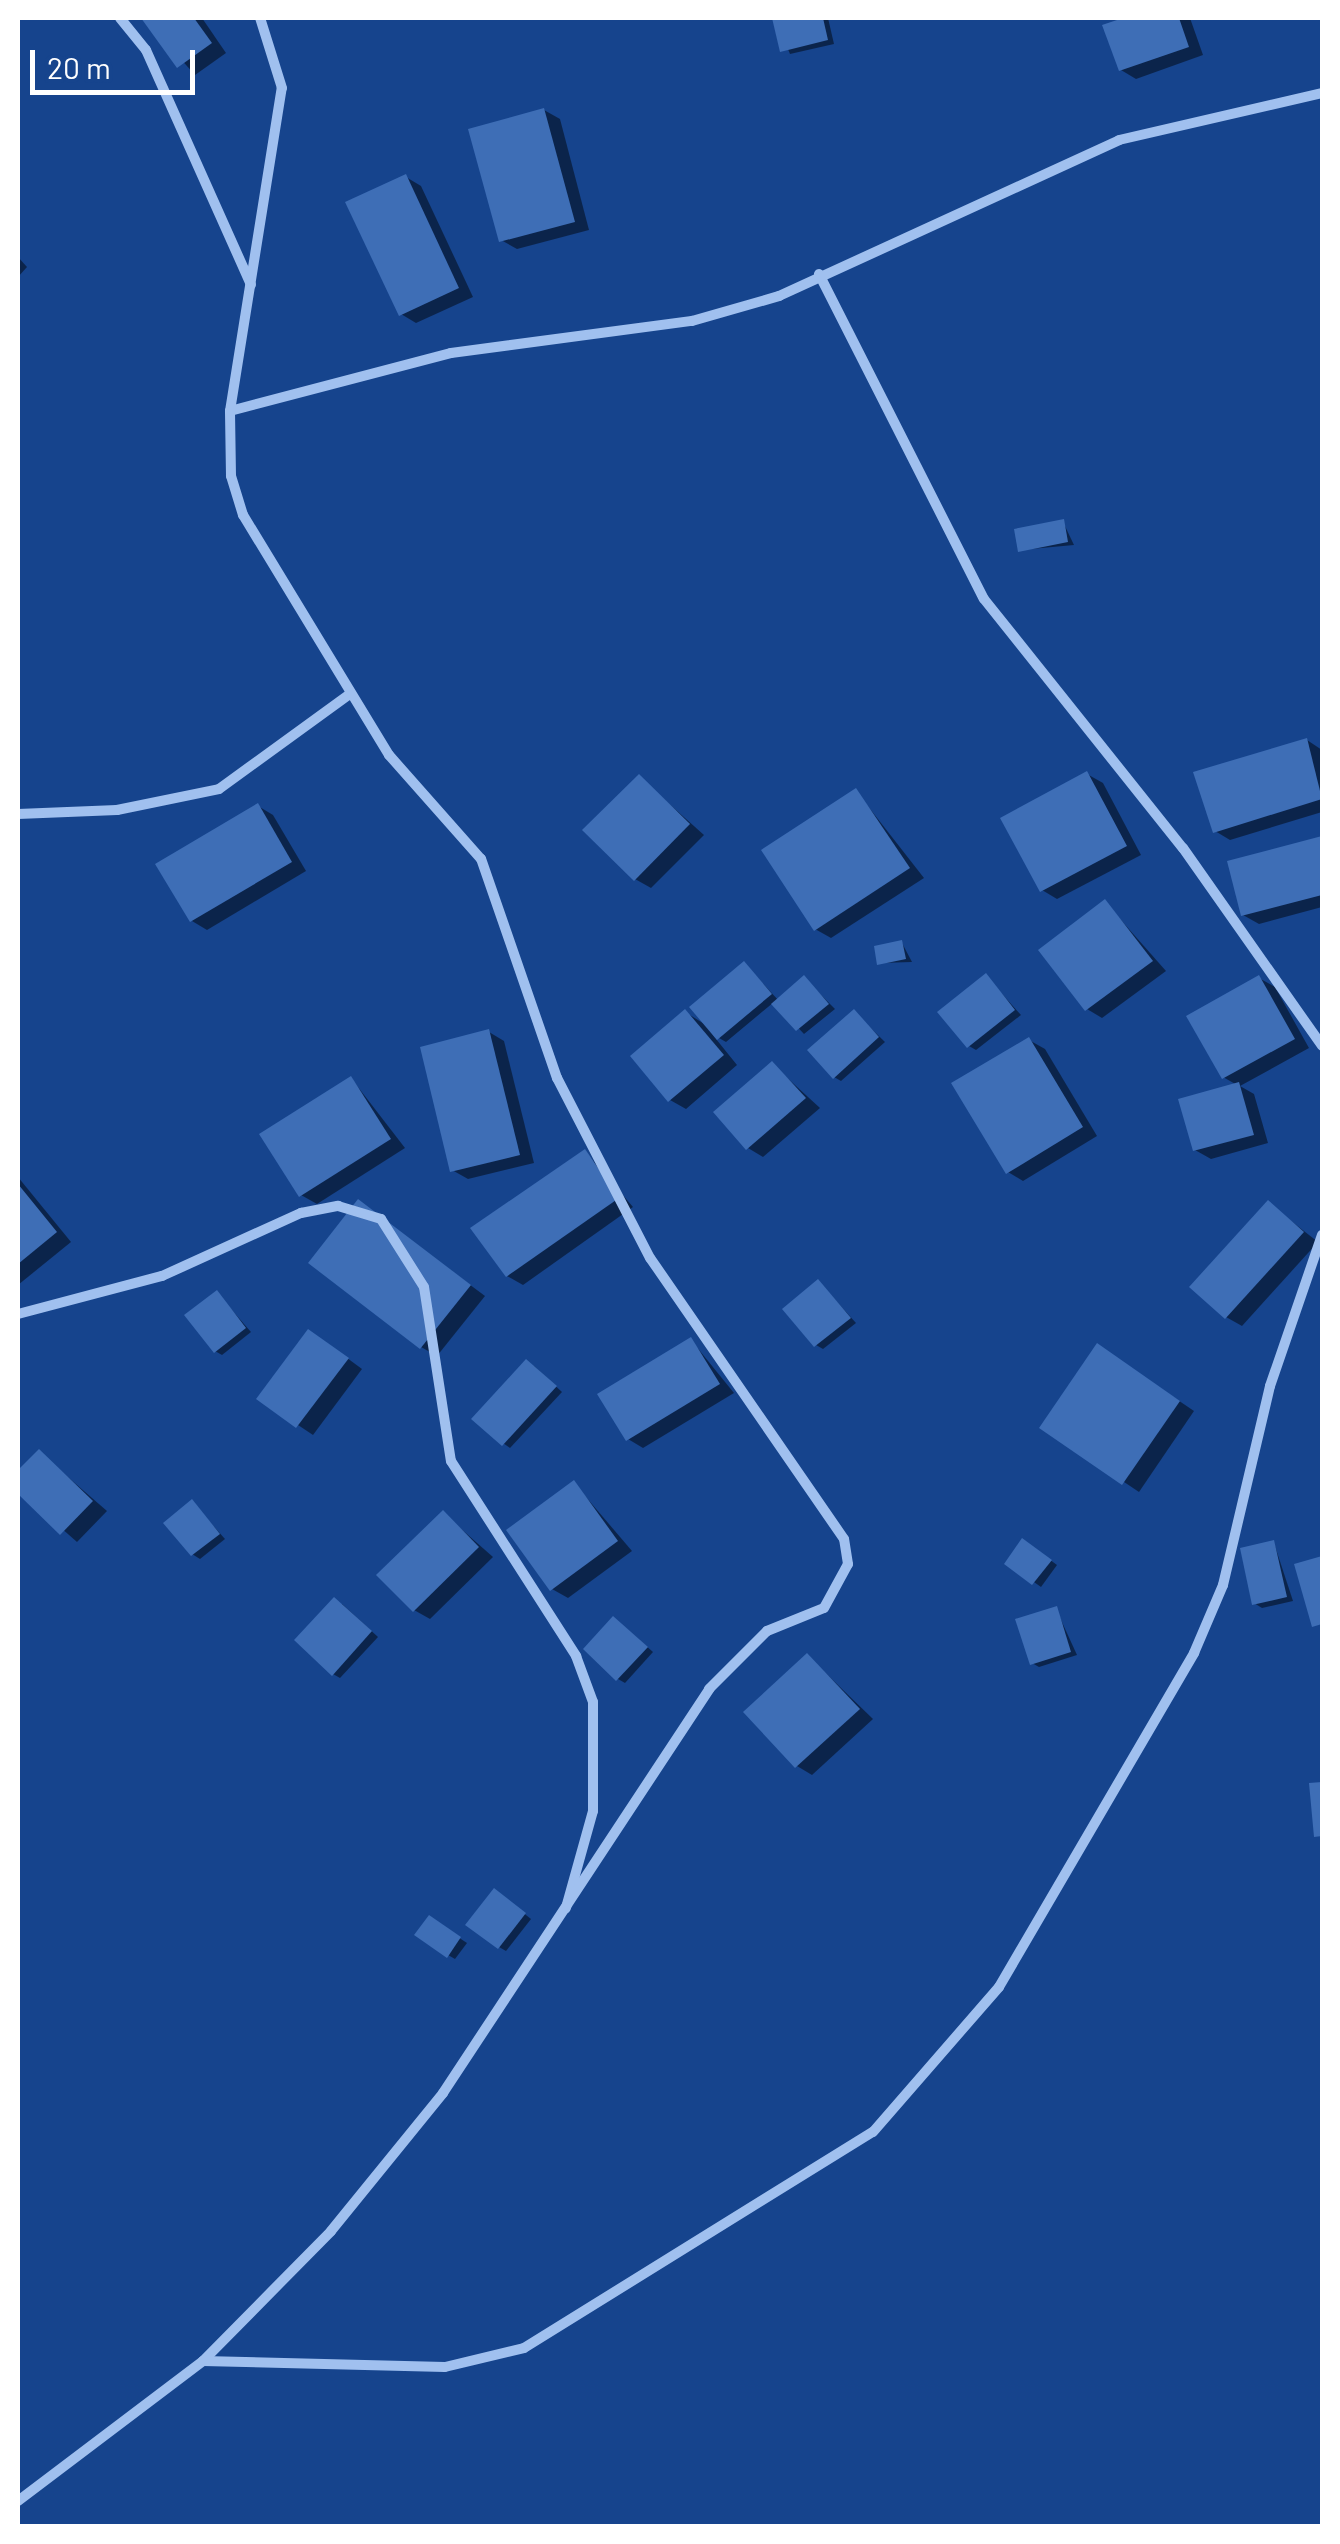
<!DOCTYPE html>
<style>
body{margin:0}
#map{position:relative;width:1340px;height:2544px;overflow:hidden;background:#16448d;font-family:Barlow,sans-serif}
div>[style]{position:absolute}
.shadow>*{inset:0;background:#0007}
.building>*{inset:0;background:#3e6eb6}
.minor>*{height:10px;margin:-5px;padding:0 5px;transform-origin:5px;border-radius:5px;background:#a0c0ef}
span{translate:-50% -50%;white-space:nowrap;text-align:center;line-height:1.15;-webkit-text-stroke:10px #16448d;paint-order:stroke}
.frame{position:absolute;inset:0;border:20px solid #fff;pointer-events:none}
.scale{position:absolute;left:30px;top:50px;width:165px;height:45px;box-sizing:border-box;border:5px solid #fff;border-top:0;padding-left:12px;font-size:30px;line-height:35px;white-space:nowrap;color:#fff;-webkit-text-stroke:8px #16448d;paint-order:stroke}
</style>
<div id="map">
<div class="shadow">
<div style="clip-path:polygon(144px 18px,202px 18px,226px 53px,195px 75px)"></div>
<div style="clip-path:polygon(775px 18px,828px 18px,834px 44px,790px 54px)"></div>
<div style="clip-path:polygon(1131px 18px,1190px 18px,1203px 55px,1136px 79px,1121px 70px,1105px 26px)"></div>
<div style="clip-path:polygon(544px 110px,560px 119px,589px 230px,517px 249px,501px 240px)"></div>
<div style="clip-path:polygon(406px 177px,421px 186px,473px 297px,416px 323px,401px 314px)"></div>
<div style="clip-path:polygon(18px 257px,27px 267px,18px 277px)"></div>
<div style="clip-path:polygon(1063px 522px,1074px 545px,1020px 550px)"></div>
<div style="clip-path:polygon(1307px 740px,1322px 750px,1322px 812px,1230px 840px,1215px 831px)"></div>
<div style="clip-path:polygon(1087px 774px,1103px 783px,1141px 855px,1057px 899px,1042px 890px)"></div>
<div style="clip-path:polygon(639px 777px,704px 835px,651px 888px,635px 879px)"></div>
<div style="clip-path:polygon(856px 791px,924px 878px,831px 938px,815px 929px)"></div>
<div style="clip-path:polygon(258px 806px,273px 815px,306px 871px,207px 930px,192px 921px)"></div>
<div style="clip-path:polygon(1322px 839px,1322px 907px,1259px 924px,1243px 915px,1230px 863px)"></div>
<div style="clip-path:polygon(1105px 902px,1166px 971px,1102px 1018px,1087px 1009px)"></div>
<div style="clip-path:polygon(902px 943px,912px 962px,879px 963px)"></div>
<div style="clip-path:polygon(745px 964px,779px 1001px,804px 978px,835px 1009px,804px 1034px,774px 1002px,726px 1042px,712px 1034px,737px 1065px,686px 1109px,670px 1100px,685px 1012px,706px 1025px)"></div>
<div style="clip-path:polygon(986px 976px,1021px 1015px,976px 1050px,969px 1046px)"></div>
<div style="clip-path:polygon(1259px 978px,1275px 987px,1309px 1048px,1240px 1086px,1254px 1094px,1268px 1143px,1211px 1159px,1195px 1150px,1237px 1085px,1223px 1077px)"></div>
<div style="clip-path:polygon(854px 1012px,885px 1042px,841px 1081px,834px 1077px)"></div>
<div style="clip-path:polygon(489px 1032px,504px 1041px,534px 1163px,468px 1179px,452px 1170px)"></div>
<div style="clip-path:polygon(1029px 1040px,1045px 1049px,1097px 1136px,1023px 1181px,1008px 1172px)"></div>
<div style="clip-path:polygon(772px 1064px,820px 1108px,763px 1157px,748px 1148px)"></div>
<div style="clip-path:polygon(351px 1078px,405px 1148px,317px 1204px,301px 1195px)"></div>
<div style="clip-path:polygon(585px 1151px,633px 1207px,523px 1285px,507px 1276px)"></div>
<div style="clip-path:polygon(18px 1177px,71px 1242px,18px 1285px)"></div>
<div style="clip-path:polygon(359px 1202px,485px 1296px,437px 1356px,421px 1347px)"></div>
<div style="clip-path:polygon(1268px 1203px,1318px 1242px,1242px 1326px,1226px 1317px)"></div>
<div style="clip-path:polygon(819px 1282px,856px 1323px,823px 1349px,816px 1345px)"></div>
<div style="clip-path:polygon(217px 1293px,251px 1332px,222px 1355px,215px 1351px)"></div>
<div style="clip-path:polygon(691px 1340px,734px 1393px,643px 1448px,628px 1439px)"></div>
<div style="clip-path:polygon(324px 1341px,362px 1369px,313px 1435px,259px 1399px)"></div>
<div style="clip-path:polygon(1113px 1356px,1194px 1411px,1139px 1492px,1042px 1427px)"></div>
<div style="clip-path:polygon(534px 1366px,562px 1392px,510px 1448px,503px 1443px)"></div>
<div style="clip-path:polygon(39px 1452px,107px 1511px,77px 1542px,18px 1490px,18px 1474px)"></div>
<div style="clip-path:polygon(574px 1483px,632px 1551px,568px 1598px,552px 1589px)"></div>
<div style="clip-path:polygon(192px 1502px,225px 1539px,200px 1559px,192px 1554px)"></div>
<div style="clip-path:polygon(443px 1513px,493px 1557px,430px 1619px,414px 1610px)"></div>
<div style="clip-path:polygon(1274px 1543px,1293px 1601px,1262px 1608px,1254px 1603px)"></div>
<div style="clip-path:polygon(1030px 1545px,1057px 1565px,1041px 1587px,1007px 1563px)"></div>
<div style="clip-path:polygon(1322px 1558px,1322px 1630px,1297px 1566px)"></div>
<div style="clip-path:polygon(342px 1604px,378px 1637px,340px 1678px,333px 1674px)"></div>
<div style="clip-path:polygon(1056px 1609px,1077px 1655px,1039px 1667px,1032px 1663px)"></div>
<div style="clip-path:polygon(620px 1623px,653px 1652px,625px 1683px,618px 1679px)"></div>
<div style="clip-path:polygon(808px 1656px,873px 1719px,812px 1775px,797px 1766px)"></div>
<div style="clip-path:polygon(502px 1896px,531px 1919px,506px 1951px,499px 1947px)"></div>
<div style="clip-path:polygon(429px 1918px,467px 1943px,455px 1959px,448px 1955px)"></div>
</div>
<div class="building">
<div style="clip-path:polygon(141px 18px,194px 18px,212px 43px,177px 68px)"></div>
<div style="clip-path:polygon(772px 18px,823px 18px,828px 40px,780px 52px)"></div>
<div style="clip-path:polygon(1123px 18px,1179px 18px,1189px 47px,1119px 71px,1102px 25px)"></div>
<div style="clip-path:polygon(544px 108px,575px 222px,499px 242px,468px 129px)"></div>
<div style="clip-path:polygon(406px 174px,459px 288px,399px 316px,345px 202px)"></div>
<div style="clip-path:polygon(1064px 519px,1068px 542px,1018px 552px,1014px 529px)"></div>
<div style="clip-path:polygon(1307px 738px,1322px 799px,1213px 833px,1193px 772px)"></div>
<div style="clip-path:polygon(1087px 771px,1127px 846px,1040px 892px,1000px 818px)"></div>
<div style="clip-path:polygon(639px 774px,690px 824px,634px 881px,582px 830px)"></div>
<div style="clip-path:polygon(856px 788px,910px 868px,814px 931px,761px 850px)"></div>
<div style="clip-path:polygon(258px 803px,292px 862px,190px 922px,155px 864px)"></div>
<div style="clip-path:polygon(1322px 836px,1322px 895px,1241px 916px,1227px 861px)"></div>
<div style="clip-path:polygon(1105px 899px,1153px 961px,1085px 1011px,1038px 950px)"></div>
<div style="clip-path:polygon(902px 940px,906px 959px,877px 965px,874px 946px)"></div>
<div style="clip-path:polygon(744px 961px,772px 994px,717px 1040px,689px 1007px)"></div>
<div style="clip-path:polygon(986px 973px,1015px 1010px,967px 1048px,937px 1012px)"></div>
<div style="clip-path:polygon(804px 975px,829px 1004px,796px 1031px,771px 1004px)"></div>
<div style="clip-path:polygon(1259px 975px,1295px 1039px,1222px 1079px,1186px 1016px)"></div>
<div style="clip-path:polygon(685px 1009px,724px 1055px,668px 1102px,630px 1056px)"></div>
<div style="clip-path:polygon(854px 1009px,879px 1037px,833px 1079px,807px 1050px)"></div>
<div style="clip-path:polygon(489px 1029px,520px 1155px,450px 1172px,420px 1047px)"></div>
<div style="clip-path:polygon(1029px 1037px,1083px 1127px,1006px 1174px,951px 1083px)"></div>
<div style="clip-path:polygon(772px 1061px,806px 1098px,746px 1150px,713px 1112px)"></div>
<div style="clip-path:polygon(351px 1076px,391px 1139px,299px 1197px,259px 1134px)"></div>
<div style="clip-path:polygon(1239px 1082px,1254px 1135px,1193px 1151px,1178px 1099px)"></div>
<div style="clip-path:polygon(585px 1149px,619px 1198px,506px 1277px,470px 1228px)"></div>
<div style="clip-path:polygon(18px 1184px,57px 1232px,18px 1264px)"></div>
<div style="clip-path:polygon(358px 1199px,471px 1285px,420px 1349px,308px 1263px)"></div>
<div style="clip-path:polygon(1268px 1200px,1304px 1232px,1225px 1319px,1189px 1287px)"></div>
<div style="clip-path:polygon(818px 1279px,851px 1318px,814px 1347px,782px 1309px)"></div>
<div style="clip-path:polygon(217px 1290px,246px 1328px,214px 1353px,184px 1315px)"></div>
<div style="clip-path:polygon(308px 1329px,349px 1358px,296px 1428px,256px 1399px)"></div>
<div style="clip-path:polygon(691px 1337px,720px 1384px,626px 1441px,597px 1394px)"></div>
<div style="clip-path:polygon(1097px 1343px,1180px 1401px,1122px 1485px,1039px 1428px)"></div>
<div style="clip-path:polygon(526px 1359px,557px 1386px,502px 1446px,471px 1419px)"></div>
<div style="clip-path:polygon(39px 1449px,93px 1501px,60px 1535px,18px 1494px,18px 1470px)"></div>
<div style="clip-path:polygon(574px 1480px,618px 1541px,550px 1591px,506px 1530px)"></div>
<div style="clip-path:polygon(192px 1499px,220px 1534px,191px 1556px,163px 1523px)"></div>
<div style="clip-path:polygon(443px 1510px,479px 1547px,413px 1612px,376px 1575px)"></div>
<div style="clip-path:polygon(1022px 1538px,1052px 1560px,1032px 1585px,1004px 1564px)"></div>
<div style="clip-path:polygon(1274px 1540px,1287px 1597px,1252px 1605px,1240px 1548px)"></div>
<div style="clip-path:polygon(1322px 1556px,1322px 1624px,1312px 1627px,1294px 1564px)"></div>
<div style="clip-path:polygon(334px 1597px,372px 1631px,332px 1676px,294px 1640px)"></div>
<div style="clip-path:polygon(1057px 1606px,1071px 1652px,1030px 1665px,1015px 1619px)"></div>
<div style="clip-path:polygon(613px 1616px,648px 1647px,616px 1681px,583px 1649px)"></div>
<div style="clip-path:polygon(807px 1653px,860px 1709px,795px 1768px,743px 1712px)"></div>
<div style="clip-path:polygon(1322px 1782px,1322px 1836px,1314px 1837px,1309px 1783px)"></div>
<div style="clip-path:polygon(494px 1888px,526px 1913px,498px 1949px,465px 1925px)"></div>
<div style="clip-path:polygon(429px 1915px,461px 1937px,447px 1958px,414px 1935px)"></div>
</div>
<div class="minor">
<div style="left:120px;top:18px;width:41px;rotate:50.9deg"></div>
<div style="left:146px;top:50px;width:257px;rotate:65.9deg"></div>
<div style="left:819px;top:274px;width:364px;rotate:63.1deg"></div>
<div style="left:984px;top:599px;width:319px;rotate:51.4deg"></div>
<div style="left:1183px;top:848px;width:242px;rotate:54.9deg"></div>
<div style="left:230px;top:411px;width:228px;rotate:-14.7deg"></div>
<div style="left:451px;top:353px;width:243px;rotate:-7.6deg"></div>
<div style="left:692px;top:321px;width:91px;rotate:-16deg"></div>
<div style="left:779px;top:296px;width:374px;rotate:-24.6deg"></div>
<div style="left:1119px;top:140px;width:208px;rotate:-13deg"></div>
<div style="left:18px;top:814px;width:99px;rotate:-2.3deg"></div>
<div style="left:117px;top:810px;width:104px;rotate:-11.6deg"></div>
<div style="left:219px;top:789px;width:163px;rotate:-36deg"></div>
<div style="left:18px;top:1314px;width:149px;rotate:-14.8deg"></div>
<div style="left:162px;top:1276px;width:153px;rotate:-24.4deg"></div>
<div style="left:301px;top:1213px;width:38px;rotate:-11deg"></div>
<div style="left:338px;top:1206px;width:45px;rotate:16.8deg"></div>
<div style="left:381px;top:1219px;width:80px;rotate:57.7deg"></div>
<div style="left:424px;top:1287px;width:176px;rotate:81.2deg"></div>
<div style="left:451px;top:1461px;width:232px;rotate:57.3deg"></div>
<div style="left:576px;top:1656px;width:49px;rotate:69.7deg"></div>
<div style="left:593px;top:1702px;width:109px;rotate:90deg"></div>
<div style="left:593px;top:1811px;width:101px;rotate:105.6deg"></div>
<div style="left:203px;top:2361px;width:242px;rotate:1.4deg"></div>
<div style="left:445px;top:2367px;width:81px;rotate:-13.5deg"></div>
<div style="left:524px;top:2348px;width:410px;rotate:-31.8deg"></div>
<div style="left:873px;top:2132px;width:192px;rotate:-49deg"></div>
<div style="left:999px;top:1987px;width:387px;rotate:-59.7deg"></div>
<div style="left:1194px;top:1653px;width:74px;rotate:-66.9deg"></div>
<div style="left:1223px;top:1585px;width:204px;rotate:-76.7deg"></div>
<div style="left:1270px;top:1386px;width:160px;rotate:-71deg"></div>
<div style="left:18px;top:2501px;width:232px;rotate:-37.1deg"></div>
<div style="left:203px;top:2361px;width:182px;rotate:-45.4deg"></div>
<div style="left:331px;top:2231px;width:178px;rotate:-50.9deg"></div>
<div style="left:443px;top:2093px;width:484px;rotate:-56.6deg"></div>
<div style="left:709px;top:1689px;width:82px;rotate:-45deg"></div>
<div style="left:767px;top:1631px;width:61px;rotate:-22deg"></div>
<div style="left:824px;top:1608px;width:50px;rotate:-61.4deg"></div>
<div style="left:848px;top:1564px;width:25px;rotate:-99deg"></div>
<div style="left:844px;top:1539px;width:341px;rotate:-124.6deg"></div>
<div style="left:650px;top:1258px;width:203px;rotate:-117.3deg"></div>
<div style="left:557px;top:1078px;width:232px;rotate:-109.1deg"></div>
<div style="left:481px;top:859px;width:139px;rotate:-131.5deg"></div>
<div style="left:389px;top:755px;width:281px;rotate:-121.3deg"></div>
<div style="left:243px;top:515px;width:41px;rotate:-107.1deg"></div>
<div style="left:231px;top:476px;width:65px;rotate:-90.9deg"></div>
<div style="left:230px;top:411px;width:327px;rotate:-80.9deg"></div>
<div style="left:282px;top:88px;width:73px;rotate:-107.4deg"></div>
</div>
<div class="frame"></div>
<div class="scale">20 m</div>
</div>
